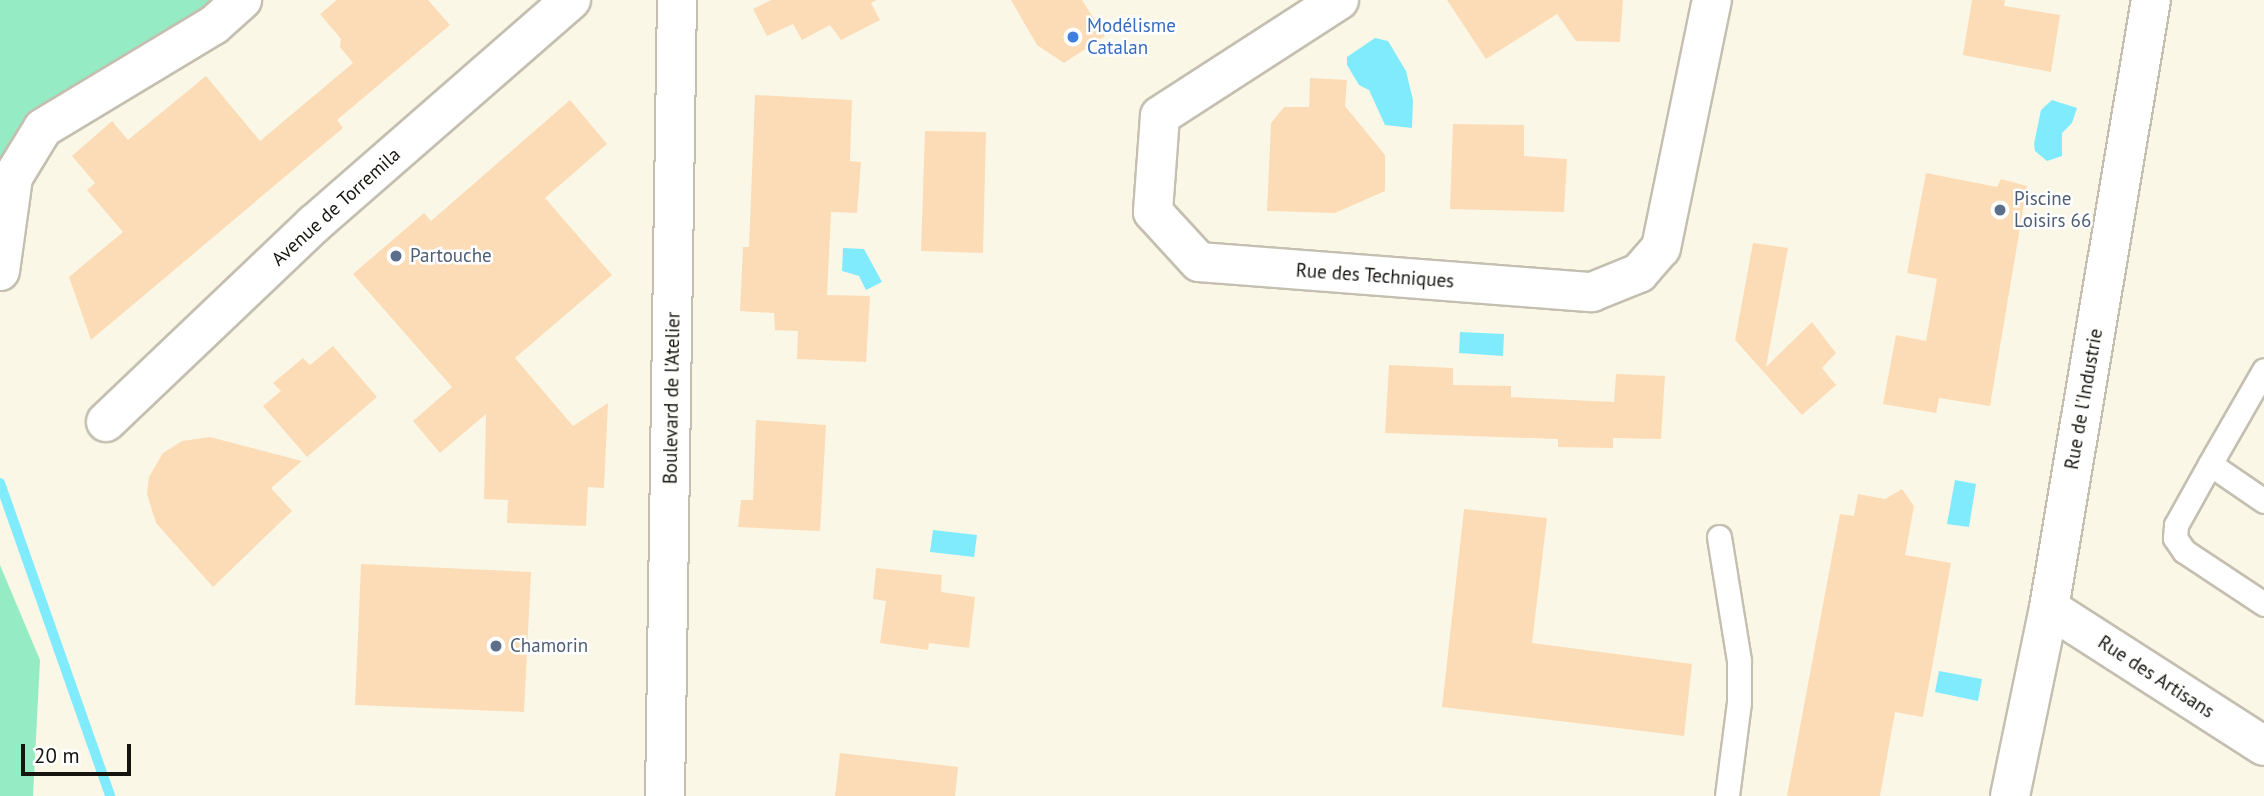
<!DOCTYPE html>
<meta charset="utf-8">
<style>
body{margin:0}
#map{position:relative;width:2264px;height:796px;overflow:hidden;background:#fbf7e7;font-family:"PT Sans",sans-serif}
div>[style]{position:absolute}
.green>*{inset:0;background:#95ecc4}
.water>*{inset:0;background:#80ebfd}
.stream>*{height:10px;margin:-5px;padding:0 5px;transform-origin:5px;border-radius:5px;background:#80ebfd}
.building>*{inset:0;background:#fcdcb6}
.roads{filter:drop-shadow(2px 0 #c4bfb0) drop-shadow(-2px 0 #c4bfb0) drop-shadow(0 2px #c4bfb0) drop-shadow(0 -2px #c4bfb0)}
.service>*{height:23px;margin:-11.5px;padding:0 11.5px;transform-origin:11.5px;border-radius:11.5px;background:#fff}
.minor>*{height:38px;margin:-19px;padding:0 19px;transform-origin:19px;border-radius:19px;background:#fff}
.dots>*{width:19px;height:19px;translate:-50% -50%;box-sizing:border-box;border:4px solid #fff;border-radius:50%}
span{translate:-50% -50%;white-space:nowrap;text-align:center;line-height:1.15;-webkit-text-stroke:5px #fff;paint-order:stroke}
.shop-label{font-size:19px;color:#366cbe}
.left{translate:0 -50%;text-align:left}
.service-label{font-size:19px;color:#4e5e75}
.street-label{font-size:19px;color:#16140f}
.scale{position:absolute;left:21px;top:744px;width:110px;height:32px;box-sizing:border-box;border:4px solid #16140f;border-top:0;padding-left:9px;font-size:21px;line-height:24px;white-space:nowrap;color:#16140f;-webkit-text-stroke:5px #fff;paint-order:stroke}
</style>
<div id="map">
<div class="green">
<div style="clip-path:polygon(0 0,223px 0,0 180px)"></div>
<div style="clip-path:polygon(0 565px,40px 660px,33px 796px,0 796px)"></div>
</div>
<div class="water">
<div style="clip-path:polygon(1375px 38px,1388px 41px,1406px 71px,1413px 100px,1412px 128px,1385px 125px,1369px 90px,1359px 85px,1347px 65px,1347px 57px)"></div>
<div style="clip-path:polygon(2052px 100px,2077px 108px,2072px 123px,2062px 133px,2062px 156px,2047px 161px,2035px 151px,2034px 144px,2041px 110px)"></div>
<div style="clip-path:polygon(843px 248px,864px 249px,882px 282px,866px 290px,859px 276px,842px 271px)"></div>
<div style="clip-path:polygon(1460px 332px,1504px 334px,1503px 356px,1459px 353px)"></div>
<div style="clip-path:polygon(1955px 480px,1976px 484px,1969px 527px,1947px 524px)"></div>
<div style="clip-path:polygon(933px 530px,977px 535px,974px 557px,930px 552px)"></div>
<div style="clip-path:polygon(1939px 671px,1982px 679px,1978px 701px,1935px 692px)"></div>
</div>
<div class="stream">
<div style="left:0;top:483px;width:332px;rotate:70.6deg"></div>
</div>
<div class="building">
<div style="clip-path:polygon(337px 0,428px 0,450px 25px,337px 120px,343px 128px,91px 340px,69px 277px,123px 232px,87px 190px,95px 183px,72px 156px,112px 121px,128px 140px,206px 76px,260px 141px,353px 63px,340px 47px,341px 39px,320px 14px)"></div>
<div style="clip-path:polygon(771px 0,877px 0,871px 3px,880px 20px,841px 40px,830px 25px,802px 40px,793px 24px,767px 36px,753px 9px)"></div>
<div style="clip-path:polygon(1011px 0,1082px 0,1105px 36px,1064px 63px,1037px 45px)"></div>
<div style="clip-path:polygon(1447px 0,1623px 0,1620px 42px,1576px 41px,1557px 14px,1486px 59px)"></div>
<div style="clip-path:polygon(1972px 0,2005px 0,2004px 6px,2060px 15px,2051px 72px,1963px 55px)"></div>
<div style="clip-path:polygon(1310px 78px,1347px 80px,1345px 106px,1385px 155px,1385px 191px,1335px 213px,1267px 211px,1271px 123px,1284px 107px,1309px 107px)"></div>
<div style="clip-path:polygon(755px 95px,852px 100px,850px 161px,861px 162px,857px 213px,831px 212px,827px 295px,870px 296px,866px 362px,797px 359px,798px 331px,775px 330px,774px 313px,740px 311px,743px 247px,749px 247px)"></div>
<div style="clip-path:polygon(570px 100px,607px 144px,545px 198px,612px 275px,515px 358px,573px 426px,608px 403px,604px 488px,588px 487px,586px 526px,507px 523px,508px 500px,484px 499px,486px 414px,440px 453px,413px 421px,452px 387px,353px 274px,424px 213px,431px 221px)"></div>
<div style="clip-path:polygon(1453px 124px,1524px 125px,1524px 156px,1567px 159px,1564px 212px,1450px 209px)"></div>
<div style="clip-path:polygon(925px 131px,986px 132px,983px 253px,921px 251px)"></div>
<div style="clip-path:polygon(1926px 173px,1997px 187px,2001px 179px,2027px 186px,1990px 406px,1939px 398px,1936px 413px,1883px 404px,1896px 335px,1926px 341px,1937px 279px,1907px 273px)"></div>
<div style="clip-path:polygon(1753px 243px,1788px 248px,1766px 367px,1812px 322px,1836px 353px,1822px 368px,1836px 385px,1802px 415px,1735px 340px)"></div>
<div style="clip-path:polygon(333px 346px,377px 397px,307px 457px,263px 406px,281px 391px,273px 383px,303px 358px,310px 365px)"></div>
<div style="clip-path:polygon(1389px 365px,1453px 368px,1453px 385px,1511px 386px,1511px 397px,1614px 402px,1616px 374px,1665px 376px,1661px 439px,1613px 438px,1613px 448px,1558px 447px,1558px 439px,1385px 433px)"></div>
<div style="clip-path:polygon(756px 420px,826px 425px,820px 531px,738px 527px,741px 500px,753px 500px)"></div>
<div style="clip-path:polygon(210px 437px,302px 461px,271px 488px,292px 511px,213px 587px,156px 523px,147px 494px,149px 477px,163px 453px,182px 441px)"></div>
<div style="clip-path:polygon(1902px 489px,1914px 506px,1905px 555px,1951px 563px,1923px 717px,1895px 712px,1880px 796px,1787px 796px,1840px 514px,1854px 516px,1858px 494px,1885px 499px)"></div>
<div style="clip-path:polygon(1464px 509px,1547px 518px,1532px 643px,1692px 664px,1684px 736px,1442px 707px)"></div>
<div style="clip-path:polygon(361px 564px,531px 572px,524px 712px,355px 705px)"></div>
<div style="clip-path:polygon(876px 568px,942px 575px,941px 592px,975px 597px,969px 648px,929px 643px,928px 650px,880px 643px,886px 601px,873px 599px)"></div>
<div style="clip-path:polygon(840px 753px,958px 767px,955px 796px,835px 796px)"></div>
</div>
<div class="roads">
<div class="service">
<div style="left:2210px;top:464px;width:108px;rotate:-60.1deg"></div>
<div style="left:2264px;top:501px;width:65px;rotate:-145.6deg"></div>
<div style="left:2210px;top:464px;width:70px;rotate:119.1deg"></div>
<div style="left:2176px;top:525px;width:13px;rotate:94deg"></div>
<div style="left:2175px;top:538px;width:16px;rotate:55deg"></div>
<div style="left:2184px;top:551px;width:96px;rotate:33.5deg"></div>
<div style="left:1719px;top:537px;width:126px;rotate:80.8deg"></div>
<div style="left:1739px;top:661px;width:41px;rotate:90deg"></div>
<div style="left:1739px;top:702px;width:95px;rotate:97.3deg"></div>
</div>
<div class="minor">
<div style="left:1339px;top:0;width:213px;rotate:147.1deg"></div>
<div style="left:1160px;top:116px;width:96px;rotate:94.2deg"></div>
<div style="left:1153px;top:212px;width:68px;rotate:47.4deg"></div>
<div style="left:1199px;top:262px;width:394px;rotate:4.4deg"></div>
<div style="left:1592px;top:292px;width:51px;rotate:-22deg"></div>
<div style="left:1639px;top:273px;width:33px;rotate:-49deg"></div>
<div style="left:1661px;top:248px;width:253px;rotate:-78.4deg"></div>
<div style="left:0;top:271px;width:95px;rotate:-82.1deg"></div>
<div style="left:13px;top:177px;width:57px;rotate:-58.5deg"></div>
<div style="left:43px;top:128px;width:200px;rotate:-31.1deg"></div>
<div style="left:214px;top:25px;width:38px;rotate:-42deg"></div>
<div style="left:106px;top:422px;width:287px;rotate:-43.6deg"></div>
<div style="left:314px;top:224px;width:341px;rotate:-41.1deg"></div>
<div style="left:2049px;top:608px;width:255px;rotate:32.7deg"></div>
<div style="left:665px;top:796px;width:796px;rotate:-89.14deg"></div>
<div style="left:2010px;top:796px;width:192px;rotate:-78.3deg"></div>
<div style="left:2049px;top:608px;width:616px;rotate:-80.48deg"></div>
</div>
</div>
<div class="dots">
<div style="left:1073px;top:37px;background:#3f7fe0"></div>
<div style="left:2000px;top:210px;background:#5c6f8a"></div>
<div style="left:396px;top:256px;background:#5c6f8a"></div>
<div style="left:496px;top:646px;background:#5c6f8a"></div>
</div>
<div class="shop-label">
<span class="left" style="left:1087px;top:37px">Modélisme<br>Catalan</span>
</div>
<div class="service-label">
<span class="left" style="left:2014px;top:210px">Piscine<br>Loisirs 66</span>
<span class="left" style="left:410px;top:256px">Partouche</span>
<span class="left" style="left:510px;top:646px">Chamorin</span>
</div>
<div class="street-label">
<span style="left:336px;top:207px;rotate:-42deg">Avenue de Torremila</span>
<span style="left:1375px;top:276px;rotate:4deg">Rue des Techniques</span>
<span style="left:672px;top:398px;rotate:-89deg">Boulevard de l'Atelier</span>
<span style="left:2084px;top:399px;rotate:-80deg">Rue de l'Industrie</span>
<span style="left:2156px;top:677px;rotate:33deg">Rue des Artisans</span>
</div>
<div class="scale">20 m</div>
</div>
